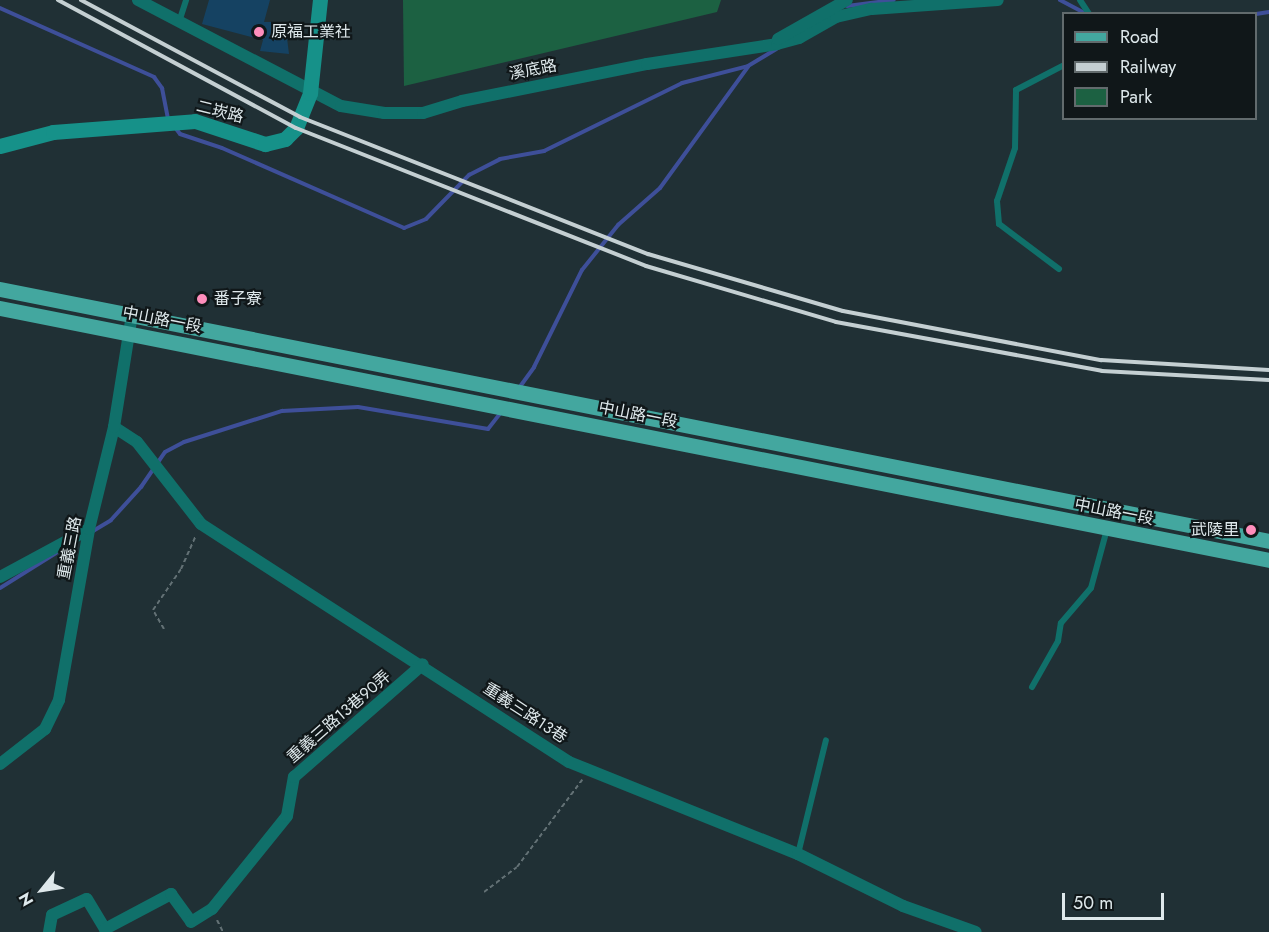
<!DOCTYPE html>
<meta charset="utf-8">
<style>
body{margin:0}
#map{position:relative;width:1269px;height:932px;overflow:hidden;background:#203035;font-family:Jost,"Noto Sans TC",sans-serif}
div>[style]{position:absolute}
.green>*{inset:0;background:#1c6142}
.stream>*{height:4px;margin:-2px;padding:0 2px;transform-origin:2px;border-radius:2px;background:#3e4f99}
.building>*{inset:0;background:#154262}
.path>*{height:2px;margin-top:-1px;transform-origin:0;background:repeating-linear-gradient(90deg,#637175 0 4.5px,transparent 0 7.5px)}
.lane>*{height:6px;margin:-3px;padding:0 3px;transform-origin:3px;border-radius:3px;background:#10706a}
.street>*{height:12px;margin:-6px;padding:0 6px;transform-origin:6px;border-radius:6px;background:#10706a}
.secondary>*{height:15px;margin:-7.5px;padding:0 7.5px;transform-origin:7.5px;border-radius:7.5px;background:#169189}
.primary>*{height:15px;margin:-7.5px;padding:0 7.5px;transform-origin:7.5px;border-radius:7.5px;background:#43a79f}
.rail>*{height:4px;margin:-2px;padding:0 2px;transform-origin:2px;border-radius:2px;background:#c4cfd2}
.dots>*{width:16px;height:16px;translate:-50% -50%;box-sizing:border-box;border:3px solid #101719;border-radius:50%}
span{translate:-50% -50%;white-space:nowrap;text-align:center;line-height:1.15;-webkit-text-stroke:4.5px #101719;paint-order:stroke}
.poi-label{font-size:16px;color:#dee8eb}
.left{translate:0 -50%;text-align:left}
.right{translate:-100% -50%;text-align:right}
.street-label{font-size:16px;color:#dee8eb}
.legend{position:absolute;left:1062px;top:12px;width:195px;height:108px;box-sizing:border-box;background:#101719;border:2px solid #626b6d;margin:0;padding:8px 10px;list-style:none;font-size:18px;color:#dee8eb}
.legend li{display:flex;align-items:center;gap:12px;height:30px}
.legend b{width:30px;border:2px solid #626b6d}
.north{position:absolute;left:12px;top:860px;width:60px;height:60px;-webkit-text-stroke:4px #101719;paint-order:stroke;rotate:240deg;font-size:16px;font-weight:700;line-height:24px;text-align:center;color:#dee8eb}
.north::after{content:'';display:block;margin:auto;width:21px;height:27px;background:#dee8eb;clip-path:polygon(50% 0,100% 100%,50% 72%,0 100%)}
.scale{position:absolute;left:1062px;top:893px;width:102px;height:27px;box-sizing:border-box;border:3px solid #dee8eb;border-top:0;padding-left:8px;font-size:18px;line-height:21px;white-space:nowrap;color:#dee8eb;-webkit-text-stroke:4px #101719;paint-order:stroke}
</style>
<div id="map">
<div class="green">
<div style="clip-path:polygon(403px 0,721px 0,717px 12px,404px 86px)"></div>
</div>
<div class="stream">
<div style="left:1060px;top:0;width:30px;rotate:28deg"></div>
<div style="left:847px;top:6px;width:47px;rotate:-7.3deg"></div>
<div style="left:0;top:8px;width:169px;rotate:24.1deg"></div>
<div style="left:154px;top:77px;width:14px;rotate:54deg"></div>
<div style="left:162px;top:88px;width:31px;rotate:79deg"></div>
<div style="left:1256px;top:14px;width:13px;rotate:-9deg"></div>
<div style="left:174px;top:126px;width:10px;rotate:53deg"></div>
<div style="left:180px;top:134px;width:44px;rotate:18.4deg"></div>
<div style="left:222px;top:148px;width:199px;rotate:23.7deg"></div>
<div style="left:404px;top:228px;width:24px;rotate:-22deg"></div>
<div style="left:426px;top:219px;width:62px;rotate:-45.7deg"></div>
<div style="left:469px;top:175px;width:35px;rotate:-27deg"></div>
<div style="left:500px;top:159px;width:45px;rotate:-10.3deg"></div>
<div style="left:544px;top:151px;width:154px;rotate:-26.2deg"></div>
<div style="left:682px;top:83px;width:68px;rotate:-14.4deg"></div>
<div style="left:748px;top:66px;width:33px;rotate:-31deg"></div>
<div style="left:519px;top:388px;width:26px;rotate:-54deg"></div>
<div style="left:534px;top:367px;width:108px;rotate:-63.7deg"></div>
<div style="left:582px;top:270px;width:58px;rotate:-51.3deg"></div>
<div style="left:618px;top:225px;width:56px;rotate:-41.4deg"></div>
<div style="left:660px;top:188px;width:150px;rotate:-54deg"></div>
<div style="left:93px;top:531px;width:21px;rotate:-31deg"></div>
<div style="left:111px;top:520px;width:45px;rotate:-47.7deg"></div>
<div style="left:141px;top:487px;width:42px;rotate:-55.6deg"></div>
<div style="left:165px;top:452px;width:21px;rotate:-28deg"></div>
<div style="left:184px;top:442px;width:103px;rotate:-17.6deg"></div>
<div style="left:282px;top:411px;width:76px;rotate:-3deg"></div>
<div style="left:358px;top:407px;width:132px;rotate:9.6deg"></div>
<div style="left:488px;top:429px;width:23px;rotate:-52deg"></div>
<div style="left:0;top:588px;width:66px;rotate:-32deg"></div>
</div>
<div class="building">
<div style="clip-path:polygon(209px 0,270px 0,264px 22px,285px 22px,289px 54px,260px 51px,263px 40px,202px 24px)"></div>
</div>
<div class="path">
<div style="left:164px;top:629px;width:22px;rotate:-120deg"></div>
<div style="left:153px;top:610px;width:50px;rotate:-55.7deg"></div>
<div style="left:181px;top:569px;width:37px;rotate:-66deg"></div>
<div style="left:484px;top:892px;width:41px;rotate:-37.1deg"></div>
<div style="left:517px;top:867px;width:109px;rotate:-53.2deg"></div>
<div style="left:217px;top:920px;width:13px;rotate:63deg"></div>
</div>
<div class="lane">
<div style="left:1080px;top:0;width:17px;rotate:57deg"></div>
<div style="left:179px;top:22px;width:23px;rotate:-72deg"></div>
<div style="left:1059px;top:269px;width:75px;rotate:-143.1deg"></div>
<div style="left:999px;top:224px;width:23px;rotate:-95deg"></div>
<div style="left:997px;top:201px;width:56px;rotate:-71.2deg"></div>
<div style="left:1015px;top:148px;width:58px;rotate:-89deg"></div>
<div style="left:1016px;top:90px;width:54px;rotate:-27.5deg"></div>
<div style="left:1032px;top:687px;width:53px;rotate:-60.5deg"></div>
<div style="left:1058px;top:641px;width:18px;rotate:-81deg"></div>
<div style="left:1061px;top:623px;width:46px;rotate:-49.4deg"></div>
<div style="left:1091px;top:588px;width:61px;rotate:-74.8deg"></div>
<div style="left:798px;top:854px;width:117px;rotate:-76.2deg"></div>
</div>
<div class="street">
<div style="left:138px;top:0;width:229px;rotate:27.6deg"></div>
<div style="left:341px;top:106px;width:44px;rotate:9.2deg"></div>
<div style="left:384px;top:113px;width:39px"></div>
<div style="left:423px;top:113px;width:41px;rotate:-17.1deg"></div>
<div style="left:462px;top:101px;width:189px;rotate:-11.3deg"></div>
<div style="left:647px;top:64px;width:132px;rotate:-8.7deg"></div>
<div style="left:777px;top:44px;width:23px;rotate:-15deg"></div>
<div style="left:799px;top:38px;width:43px;rotate:-29.6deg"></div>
<div style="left:836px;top:17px;width:37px;rotate:-13deg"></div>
<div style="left:872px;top:9px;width:126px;rotate:-4.1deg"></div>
<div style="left:778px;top:39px;width:79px;rotate:-29.5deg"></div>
<div style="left:114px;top:427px;width:27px;rotate:33deg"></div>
<div style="left:137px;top:442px;width:104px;rotate:52deg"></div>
<div style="left:201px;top:524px;width:438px;rotate:32.9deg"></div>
<div style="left:569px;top:762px;width:247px;rotate:21.9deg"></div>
<div style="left:798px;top:854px;width:117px;rotate:26.3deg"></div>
<div style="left:903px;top:906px;width:77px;rotate:19.6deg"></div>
<div style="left:0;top:577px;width:101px;rotate:-28.3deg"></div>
<div style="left:0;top:764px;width:57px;rotate:-37.9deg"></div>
<div style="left:45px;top:729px;width:32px;rotate:-64deg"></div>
<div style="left:59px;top:700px;width:174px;rotate:-80deg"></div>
<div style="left:89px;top:529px;width:105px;rotate:-76.2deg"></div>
<div style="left:114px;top:427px;width:113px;rotate:-80.9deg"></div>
<div style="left:49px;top:932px;width:17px;rotate:-80deg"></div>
<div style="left:52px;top:915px;width:38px;rotate:-25deg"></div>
<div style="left:87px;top:899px;width:35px;rotate:59deg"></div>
<div style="left:105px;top:929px;width:75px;rotate:-27.9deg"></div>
<div style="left:171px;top:894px;width:34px;rotate:54deg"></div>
<div style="left:191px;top:922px;width:25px;rotate:-32deg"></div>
<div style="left:212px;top:909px;width:119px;rotate:-51.1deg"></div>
<div style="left:287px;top:816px;width:40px;rotate:-80deg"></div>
<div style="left:294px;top:777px;width:171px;rotate:-41.2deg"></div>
</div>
<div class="secondary">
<div style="left:0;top:146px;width:55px;rotate:-14.8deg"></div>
<div style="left:53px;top:132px;width:142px;rotate:-4.4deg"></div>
<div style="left:195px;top:121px;width:74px;rotate:18.2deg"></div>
<div style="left:265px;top:144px;width:21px;rotate:-14deg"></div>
<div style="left:285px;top:139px;width:16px;rotate:-45deg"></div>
<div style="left:296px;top:128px;width:38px;rotate:-68deg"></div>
<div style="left:310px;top:93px;width:94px;rotate:-83.9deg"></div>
</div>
<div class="primary">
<div style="left:0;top:289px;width:1294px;rotate:11.23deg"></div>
<div style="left:0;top:308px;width:1294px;rotate:11.23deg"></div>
</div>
<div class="rail">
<div style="left:58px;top:0;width:270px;rotate:28.3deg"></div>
<div style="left:296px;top:128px;width:376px;rotate:21.5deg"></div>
<div style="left:646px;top:266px;width:198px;rotate:16.4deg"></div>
<div style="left:836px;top:322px;width:270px;rotate:10.4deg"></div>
<div style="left:1102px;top:371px;width:167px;rotate:3.1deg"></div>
<div style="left:81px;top:0;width:248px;rotate:28.1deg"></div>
<div style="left:300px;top:117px;width:374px;rotate:21.5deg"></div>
<div style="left:648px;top:254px;width:203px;rotate:16.3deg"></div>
<div style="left:843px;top:311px;width:263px;rotate:10.8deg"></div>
<div style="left:1101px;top:360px;width:168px;rotate:3.4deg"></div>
</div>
<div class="dots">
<div style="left:259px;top:32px;background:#fe8ebc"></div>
<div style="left:202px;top:299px;background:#fe8ebc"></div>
<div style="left:1251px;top:530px;background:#fe8ebc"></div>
</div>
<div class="poi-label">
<span class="left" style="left:271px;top:32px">原福工業社</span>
<span class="left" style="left:214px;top:299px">番子寮</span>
<span class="right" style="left:1239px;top:530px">武陵里</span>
</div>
<div class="street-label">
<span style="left:533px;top:70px;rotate:-11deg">溪底路</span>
<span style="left:220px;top:112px;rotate:14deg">二崁路</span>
<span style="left:162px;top:320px;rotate:11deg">中山路一段</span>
<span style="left:638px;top:415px;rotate:11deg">中山路一段</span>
<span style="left:1114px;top:512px;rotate:11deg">中山路一段</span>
<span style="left:70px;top:548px;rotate:-79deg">重義三路</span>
<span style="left:525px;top:713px;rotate:33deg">重義三路13巷</span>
<span style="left:339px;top:717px;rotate:-41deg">重義三路13巷90弄</span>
</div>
<ul class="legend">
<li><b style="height:8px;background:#43a79f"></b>Road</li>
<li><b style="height:8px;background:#c4cfd2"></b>Railway</li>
<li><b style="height:16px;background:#1c6142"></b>Park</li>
</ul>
<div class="north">N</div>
<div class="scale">50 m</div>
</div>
